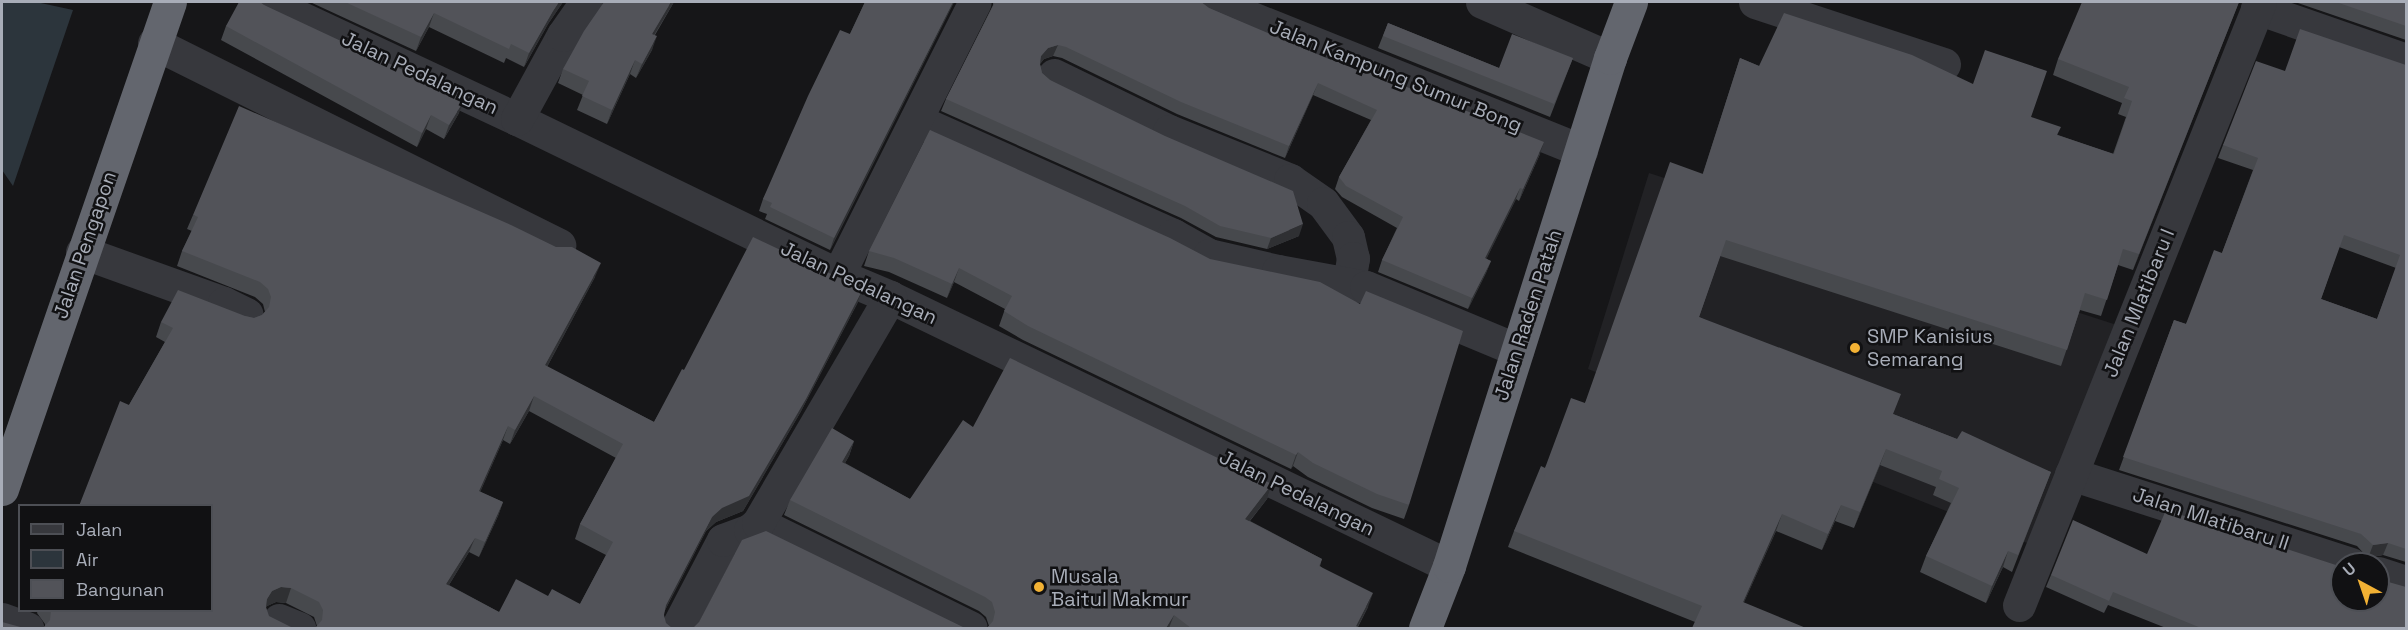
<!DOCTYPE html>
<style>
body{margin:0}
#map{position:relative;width:2408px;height:630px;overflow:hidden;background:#161618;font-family:"Space Grotesk",sans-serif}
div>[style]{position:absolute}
.built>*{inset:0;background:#222225}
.water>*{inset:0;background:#2c353c}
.minor>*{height:33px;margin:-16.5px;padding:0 16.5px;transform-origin:16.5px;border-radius:16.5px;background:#37383d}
.highway>*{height:33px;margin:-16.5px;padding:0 16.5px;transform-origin:16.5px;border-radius:16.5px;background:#63666e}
.wall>*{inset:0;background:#47494d}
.shaded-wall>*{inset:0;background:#2f3033}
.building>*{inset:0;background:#525359}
.dots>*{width:16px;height:16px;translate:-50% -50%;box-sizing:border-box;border:3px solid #111113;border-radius:50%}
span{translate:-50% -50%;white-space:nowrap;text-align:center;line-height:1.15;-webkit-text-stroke:5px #111113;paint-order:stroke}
.street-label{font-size:20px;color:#a8adb8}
.poi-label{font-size:20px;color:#a8adb8}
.left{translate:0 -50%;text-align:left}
.frame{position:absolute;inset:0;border:3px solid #a8adb8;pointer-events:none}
.legend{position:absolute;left:18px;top:504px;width:195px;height:108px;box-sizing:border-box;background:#111113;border:2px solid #4d4f55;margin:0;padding:8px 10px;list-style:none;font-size:18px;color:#a8adb8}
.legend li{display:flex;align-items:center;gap:12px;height:30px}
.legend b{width:30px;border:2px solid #4d4f55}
.north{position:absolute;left:2330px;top:552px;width:60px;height:60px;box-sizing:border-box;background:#111113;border:2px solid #4d4f55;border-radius:50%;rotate:320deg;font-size:16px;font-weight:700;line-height:24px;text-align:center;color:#a8adb8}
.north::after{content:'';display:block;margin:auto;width:21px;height:27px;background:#f2b134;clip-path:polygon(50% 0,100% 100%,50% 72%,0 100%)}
</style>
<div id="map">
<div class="built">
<div style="clip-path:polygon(1649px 173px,2123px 327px,2037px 547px,1588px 369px)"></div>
</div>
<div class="water">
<div style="clip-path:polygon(2px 2px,36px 2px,73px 10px,13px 186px,2px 170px)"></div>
</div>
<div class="minor">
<div style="left:267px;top:2px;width:276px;rotate:25.1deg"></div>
<div style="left:517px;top:119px;width:357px;rotate:25.9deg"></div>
<div style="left:838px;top:275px;width:56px;rotate:22.9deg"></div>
<div style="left:890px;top:297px;width:620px;rotate:25.7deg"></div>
<div style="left:1212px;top:2px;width:398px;rotate:21.9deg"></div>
<div style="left:1482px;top:2px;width:140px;rotate:23.6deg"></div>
<div style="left:1755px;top:2px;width:199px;rotate:18.2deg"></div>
<div style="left:2257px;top:8px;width:158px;rotate:19.2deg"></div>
<div style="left:154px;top:43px;width:453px;rotate:26.5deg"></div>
<div style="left:1054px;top:75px;width:128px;rotate:26deg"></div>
<div style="left:1169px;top:131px;width:131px;rotate:22deg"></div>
<div style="left:1290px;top:180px;width:40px;rotate:34.9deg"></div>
<div style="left:1323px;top:203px;width:42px;rotate:53.7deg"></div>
<div style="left:1348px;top:237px;width:22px;rotate:77deg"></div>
<div style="left:1353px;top:258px;width:25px;rotate:99deg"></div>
<div style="left:517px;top:119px;width:96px;rotate:-61.3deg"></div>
<div style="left:563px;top:35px;width:40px;rotate:-55.1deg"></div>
<div style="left:916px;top:120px;width:282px;rotate:24.1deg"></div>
<div style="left:1173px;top:235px;width:41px;rotate:29.1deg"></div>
<div style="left:1209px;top:255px;width:71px;rotate:13.1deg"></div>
<div style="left:1278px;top:271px;width:89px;rotate:10.3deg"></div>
<div style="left:1366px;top:287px;width:164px;rotate:22.6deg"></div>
<div style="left:82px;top:252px;width:151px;rotate:19.8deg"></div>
<div style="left:224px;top:303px;width:25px;rotate:26deg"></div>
<div style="left:838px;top:275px;width:305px;rotate:-63.4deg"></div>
<div style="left:2071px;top:474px;width:294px;rotate:17.8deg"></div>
<div style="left:758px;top:523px;width:237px;rotate:26.2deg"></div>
<div style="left:2378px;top:573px;width:29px;rotate:18deg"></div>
<div style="left:2019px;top:605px;width:649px;rotate:-68.21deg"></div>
<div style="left:2px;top:619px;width:27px;rotate:20deg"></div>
<div style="left:279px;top:620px;width:22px;rotate:22deg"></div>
<div style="left:677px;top:628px;width:99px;rotate:-62.4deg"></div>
<div style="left:723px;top:540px;width:29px;rotate:-20deg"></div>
<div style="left:750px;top:530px;width:11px;rotate:-41deg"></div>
<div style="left:758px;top:523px;width:262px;rotate:-59.7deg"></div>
</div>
<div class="highway">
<div style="left:2px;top:489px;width:515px;rotate:-70.97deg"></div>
<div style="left:1425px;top:628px;width:66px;rotate:-68.8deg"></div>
<div style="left:1449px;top:566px;width:533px;rotate:-72.42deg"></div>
<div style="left:1610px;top:58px;width:60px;rotate:-69.4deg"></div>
</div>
<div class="wall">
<div style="clip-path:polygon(310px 2px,563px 2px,548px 24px,524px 67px,506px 58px,504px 63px,429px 27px,416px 51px)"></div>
<div style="clip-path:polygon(674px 2px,655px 35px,652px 50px,636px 78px,630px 74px,607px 124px,577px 110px,583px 95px,558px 83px,563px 69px)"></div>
<div style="clip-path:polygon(865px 2px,954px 2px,830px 250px,765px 219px,767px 214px,759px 211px,763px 199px,850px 34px)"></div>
<div style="clip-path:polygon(993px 2px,1201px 2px,1209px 8px,1540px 154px,1519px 201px,1516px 199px,1486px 259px,1491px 261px,1486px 273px,1468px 309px,1378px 272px,1382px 260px,1397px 228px,1342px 197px,1335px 189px,1339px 177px,1371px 120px,1313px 95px,1285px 158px,1177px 114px,1062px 58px,1053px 56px,1044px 59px,1040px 64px,1042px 73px,1050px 80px,1299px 236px,1267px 249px,1216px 237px,1181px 218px,941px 111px,946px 99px,993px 5px)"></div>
<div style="clip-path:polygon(2239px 2px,2133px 270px,2118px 265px,2101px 316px,2080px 310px,2061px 366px,1720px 256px,1699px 317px,1893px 414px,1957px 439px,2051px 472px,2012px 572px,2003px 567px,1986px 603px,1920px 572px,1926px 556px,1951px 503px,1933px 495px,1936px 487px,1880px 465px,1854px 528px,1835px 521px,1822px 550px,1776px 531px,1744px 602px,1695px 622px,1508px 547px,1514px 531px,1545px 468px,1585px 403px,1703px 173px,1740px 58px,1759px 66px,2031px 117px,2058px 135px,2113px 154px,2126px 117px,2118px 114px,2122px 103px,2053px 75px,2058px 59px)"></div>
<div style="clip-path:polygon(2295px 2px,2406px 2px,2406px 40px)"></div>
<div style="clip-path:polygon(264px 5px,459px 113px,444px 139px,426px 129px,417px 147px,221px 40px,226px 26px)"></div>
<div style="clip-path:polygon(1388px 23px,1499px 68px,1573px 58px,1550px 117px,1378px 48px)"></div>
<div style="clip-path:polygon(evenodd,2406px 65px,2406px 562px,2383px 555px,2368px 558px,2357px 546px,2119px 470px,2174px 320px,2186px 324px,2222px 253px,2253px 170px,2218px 158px,2223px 145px,2285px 71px,2406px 65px,2339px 247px,2396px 268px,2377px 319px,2321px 299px,2339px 247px)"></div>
<div style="clip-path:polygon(930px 130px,1409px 505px,1404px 519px,1372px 508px,1308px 477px,1293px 466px,1291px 469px,1023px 340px,999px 326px,1005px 309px,954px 282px,947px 298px,889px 272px,864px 266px,869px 251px)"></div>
<div style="clip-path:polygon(evenodd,193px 215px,595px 277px,547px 367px,654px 422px,684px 370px,863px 289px,857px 304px,800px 413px,743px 511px,716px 522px,706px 531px,664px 612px,317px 626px,314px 617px,286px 603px,276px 602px,267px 606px,266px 607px,45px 626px,45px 624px,37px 613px,38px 610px,212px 610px,129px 405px,165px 342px,156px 337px,161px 322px,245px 316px,254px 318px,262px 315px,265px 312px,263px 304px,255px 297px,177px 266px,182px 251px,192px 231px,187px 229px,193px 215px,529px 411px,616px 458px,580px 524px,575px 539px,606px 555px,580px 604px,548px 596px,499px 612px,449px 585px,469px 552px,479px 557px,498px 516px,503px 502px,480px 492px,503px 440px,510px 444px,529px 411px)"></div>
<div style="clip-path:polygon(973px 427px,1272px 484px,1267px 499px,1250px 521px,1322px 559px,1320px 566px,1368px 607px,1358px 627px,1360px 628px,987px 628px,989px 626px,986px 617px,979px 611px,784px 515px,790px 500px,854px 441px,849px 456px,845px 463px,910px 499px)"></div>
<div style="clip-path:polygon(2147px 554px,2405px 587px,2406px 628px,2166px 628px,2108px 605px,2104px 613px,2046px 587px,2051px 575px)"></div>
</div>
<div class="shaded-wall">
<div style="clip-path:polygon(559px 2px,563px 2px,548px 24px,524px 67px,529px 53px,553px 11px)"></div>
<div style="clip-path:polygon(671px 2px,674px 2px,647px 47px,652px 34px)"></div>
<div style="clip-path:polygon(953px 2px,954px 2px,830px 250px,834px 238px)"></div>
<div style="clip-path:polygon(2239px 2px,2133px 270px,2139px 254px)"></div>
<div style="clip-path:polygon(434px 13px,429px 27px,416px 51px,421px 37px)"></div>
<div style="clip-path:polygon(657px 36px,652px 50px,636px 78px,642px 64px)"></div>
<div style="clip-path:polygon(1058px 45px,1053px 56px,1044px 59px,1037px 67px,1041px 56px,1048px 48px)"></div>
<div style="clip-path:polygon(635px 60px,630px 74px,607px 124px,612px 110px)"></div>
<div style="clip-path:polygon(1318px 83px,1313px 95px,1285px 158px,1289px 146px)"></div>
<div style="clip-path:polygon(465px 99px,459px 113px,444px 139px,449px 125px)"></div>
<div style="clip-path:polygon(431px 115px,426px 129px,417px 147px,422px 133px)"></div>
<div style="clip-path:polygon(1544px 142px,1540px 154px,1519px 201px,1523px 189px)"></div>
<div style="clip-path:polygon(1520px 188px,1516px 199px,1481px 270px,1485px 258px)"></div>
<div style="clip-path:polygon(1303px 224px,1299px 236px,1267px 249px,1271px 238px)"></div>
<div style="clip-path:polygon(1491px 261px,1486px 273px,1468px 309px,1472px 298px)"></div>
<div style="clip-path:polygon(601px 263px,595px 277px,540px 380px,545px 365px)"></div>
<div style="clip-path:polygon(959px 268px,954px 282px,947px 298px,952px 284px)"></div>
<div style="clip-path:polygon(863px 289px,857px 304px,800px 413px,743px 511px,716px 522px,706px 531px,660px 620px,666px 605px,712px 517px)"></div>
<div style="clip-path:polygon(534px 396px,529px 411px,510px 444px,515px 430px)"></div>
<div style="clip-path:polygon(508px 426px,503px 440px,474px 506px,479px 491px)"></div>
<div style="clip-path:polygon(854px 441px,849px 456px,837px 477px,842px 462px)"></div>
<div style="clip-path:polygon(1886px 449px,1880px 465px,1854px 528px,1860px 512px)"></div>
<div style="clip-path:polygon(1298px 452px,1293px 466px,1291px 469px,1296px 455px)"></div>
<div style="clip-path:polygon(1272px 484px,1267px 499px,1240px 533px,1245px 519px)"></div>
<div style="clip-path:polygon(503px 502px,498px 516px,479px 557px,485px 542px)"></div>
<div style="clip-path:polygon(1841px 505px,1835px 521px,1822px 550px,1828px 534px)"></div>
<div style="clip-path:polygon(1782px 514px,1776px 531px,1737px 618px,1743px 602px)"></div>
<div style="clip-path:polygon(475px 538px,469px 552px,441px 598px,446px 584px)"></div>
<div style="clip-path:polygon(2388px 543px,2383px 555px,2368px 558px,2373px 545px)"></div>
<div style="clip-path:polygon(2008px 551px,2003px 567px,1986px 603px,1992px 586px)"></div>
<div style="clip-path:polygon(281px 587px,291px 588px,286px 603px,276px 602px,267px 606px,261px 614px,267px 599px,272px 591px)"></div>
<div style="clip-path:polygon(1373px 593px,1368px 607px,1357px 628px,1355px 628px)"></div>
<div style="clip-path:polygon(1174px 615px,1169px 628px,1166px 628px)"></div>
</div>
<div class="building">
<div style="clip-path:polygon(239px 2px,260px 2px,264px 5px,465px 99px,449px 125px,431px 115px,422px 133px,226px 26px)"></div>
<div style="clip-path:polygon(345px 2px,559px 2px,553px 11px,529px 53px,511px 44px,509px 49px,434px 13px,421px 37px)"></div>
<div style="clip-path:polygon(604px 2px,671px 2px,652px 34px,657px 36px,642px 64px,635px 60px,612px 110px,582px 96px,589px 81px,563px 69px,584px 31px)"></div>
<div style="clip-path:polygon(865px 2px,953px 2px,834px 238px,770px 207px,772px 203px,763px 199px,808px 96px,840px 30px,850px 34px)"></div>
<div style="clip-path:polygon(995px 2px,1201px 2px,1209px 8px,1331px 60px,1332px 57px,1544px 142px,1523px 189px,1520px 188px,1485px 258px,1491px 261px,1472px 298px,1382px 260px,1403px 217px,1346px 186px,1339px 177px,1377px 110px,1318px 83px,1289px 146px,1181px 102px,1066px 47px,1058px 45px,1048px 48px,1041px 56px,1040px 64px,1042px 73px,1050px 80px,1165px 136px,1293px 191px,1303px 224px,1271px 238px,1220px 226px,1185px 206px,946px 99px)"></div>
<div style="clip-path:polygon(2082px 2px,2239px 2px,2139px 254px,2123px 249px,2107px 300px,2085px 293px,2067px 350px,1726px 240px,1699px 317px,1901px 394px,1893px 414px,1957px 439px,1962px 431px,2051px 472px,2018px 555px,2008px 551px,1992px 586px,1926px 556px,1959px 488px,1939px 479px,1942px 471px,1886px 449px,1860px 512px,1841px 505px,1828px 534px,1782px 514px,1743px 602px,1806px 628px,1692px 628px,1702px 606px,1514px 531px,1541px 466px,1545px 468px,1571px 398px,1585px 403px,1670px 162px,1703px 174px,1740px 58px,1759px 66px,1784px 13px,1912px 55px,1973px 84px,1985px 50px,2047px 71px,2031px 117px,2061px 127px,2057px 135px,2114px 154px,2132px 101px,2124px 98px,2129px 87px,2058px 59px)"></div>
<div style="clip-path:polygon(2336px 2px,2406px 2px,2406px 26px)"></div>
<div style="clip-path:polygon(1388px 23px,1499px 68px,1512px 34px,1573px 58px,1554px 104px,1383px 36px)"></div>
<div style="clip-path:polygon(evenodd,2300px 29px,2406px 65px,2406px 549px,2388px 543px,2373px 545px,2361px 534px,2123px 457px,2174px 320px,2186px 324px,2214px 250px,2222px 253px,2258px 158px,2223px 145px,2256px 61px,2285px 71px,2300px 29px,2344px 235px,2400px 255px,2377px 319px,2321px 299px,2344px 235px)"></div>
<div style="clip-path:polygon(evenodd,239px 106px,511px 225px,556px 247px,572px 247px,601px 263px,545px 365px,654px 422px,682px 369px,684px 370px,753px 237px,863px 289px,806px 399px,749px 496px,722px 508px,712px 517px,666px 605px,664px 615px,666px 623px,672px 628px,315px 628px,322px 620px,323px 610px,319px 602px,291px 588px,281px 587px,272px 591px,267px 599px,266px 607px,269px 616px,293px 628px,43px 628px,50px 620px,51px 610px,212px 610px,212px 506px,79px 506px,120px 401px,129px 405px,173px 328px,161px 322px,178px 290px,245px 316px,254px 318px,262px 315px,269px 307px,271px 297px,268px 289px,260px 282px,182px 251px,198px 217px,193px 215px,239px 106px,534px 396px,623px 444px,580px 524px,613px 542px,580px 604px,552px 589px,548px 596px,516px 579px,499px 612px,446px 584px,475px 538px,485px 542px,503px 502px,479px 491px,508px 426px,515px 430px,534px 396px)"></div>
<div style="clip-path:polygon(930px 130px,1170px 238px,1210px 259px,1320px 282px,1360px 304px,1366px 291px,1463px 331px,1409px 505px,1377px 494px,1313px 463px,1298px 452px,1296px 455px,1028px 326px,1004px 311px,1012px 296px,959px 268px,952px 284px,894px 258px,869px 251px)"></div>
<div style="clip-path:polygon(1010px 358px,1272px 484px,1245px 519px,1322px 559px,1319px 566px,1373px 593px,1356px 626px,1360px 628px,1191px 628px,1174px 615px,1166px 628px,987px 628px,993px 621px,995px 612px,992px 602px,985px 597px,790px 500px,832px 428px,854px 441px,842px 462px,910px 499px,963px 420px,973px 427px)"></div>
<div style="clip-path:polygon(2166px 510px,2342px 567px,2342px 600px,2378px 600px,2378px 579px,2406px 587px,2406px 628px,2201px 628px,2113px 592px,2109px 601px,2051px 575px,2073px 520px,2147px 554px)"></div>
<div style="clip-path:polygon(766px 531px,965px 628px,693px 628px,699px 622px,742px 540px)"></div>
<div style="clip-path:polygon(2px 622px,24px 628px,2px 628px)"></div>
</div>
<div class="dots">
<div style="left:1855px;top:348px;background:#f2b134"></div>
<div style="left:1039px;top:587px;background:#f2b134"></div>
</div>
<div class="street-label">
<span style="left:420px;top:73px;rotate:25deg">Jalan Pedalangan</span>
<span style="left:1396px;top:76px;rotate:22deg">Jalan Kampung Sumur Bong</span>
<span style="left:85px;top:245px;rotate:-71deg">Jalan Pengapon</span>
<span style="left:859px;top:283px;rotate:25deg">Jalan Pedalangan</span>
<span style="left:2139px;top:303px;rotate:-68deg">Jalan Mlatibaru I</span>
<span style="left:1528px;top:315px;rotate:-72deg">Jalan Raden Patah</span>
<span style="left:1297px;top:493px;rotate:26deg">Jalan Pedalangan</span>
<span style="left:2211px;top:519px;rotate:18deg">Jalan Mlatibaru II</span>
</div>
<div class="poi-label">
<span class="left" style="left:1867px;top:348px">SMP Kanisius<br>Semarang</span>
<span class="left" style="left:1051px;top:588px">Musala<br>Baitul Makmur</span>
</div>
<div class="frame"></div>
<ul class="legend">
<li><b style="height:8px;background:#37383d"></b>Jalan</li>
<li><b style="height:16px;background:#2c353c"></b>Air</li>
<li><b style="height:16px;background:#525359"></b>Bangunan</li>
</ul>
<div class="north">U</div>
</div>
